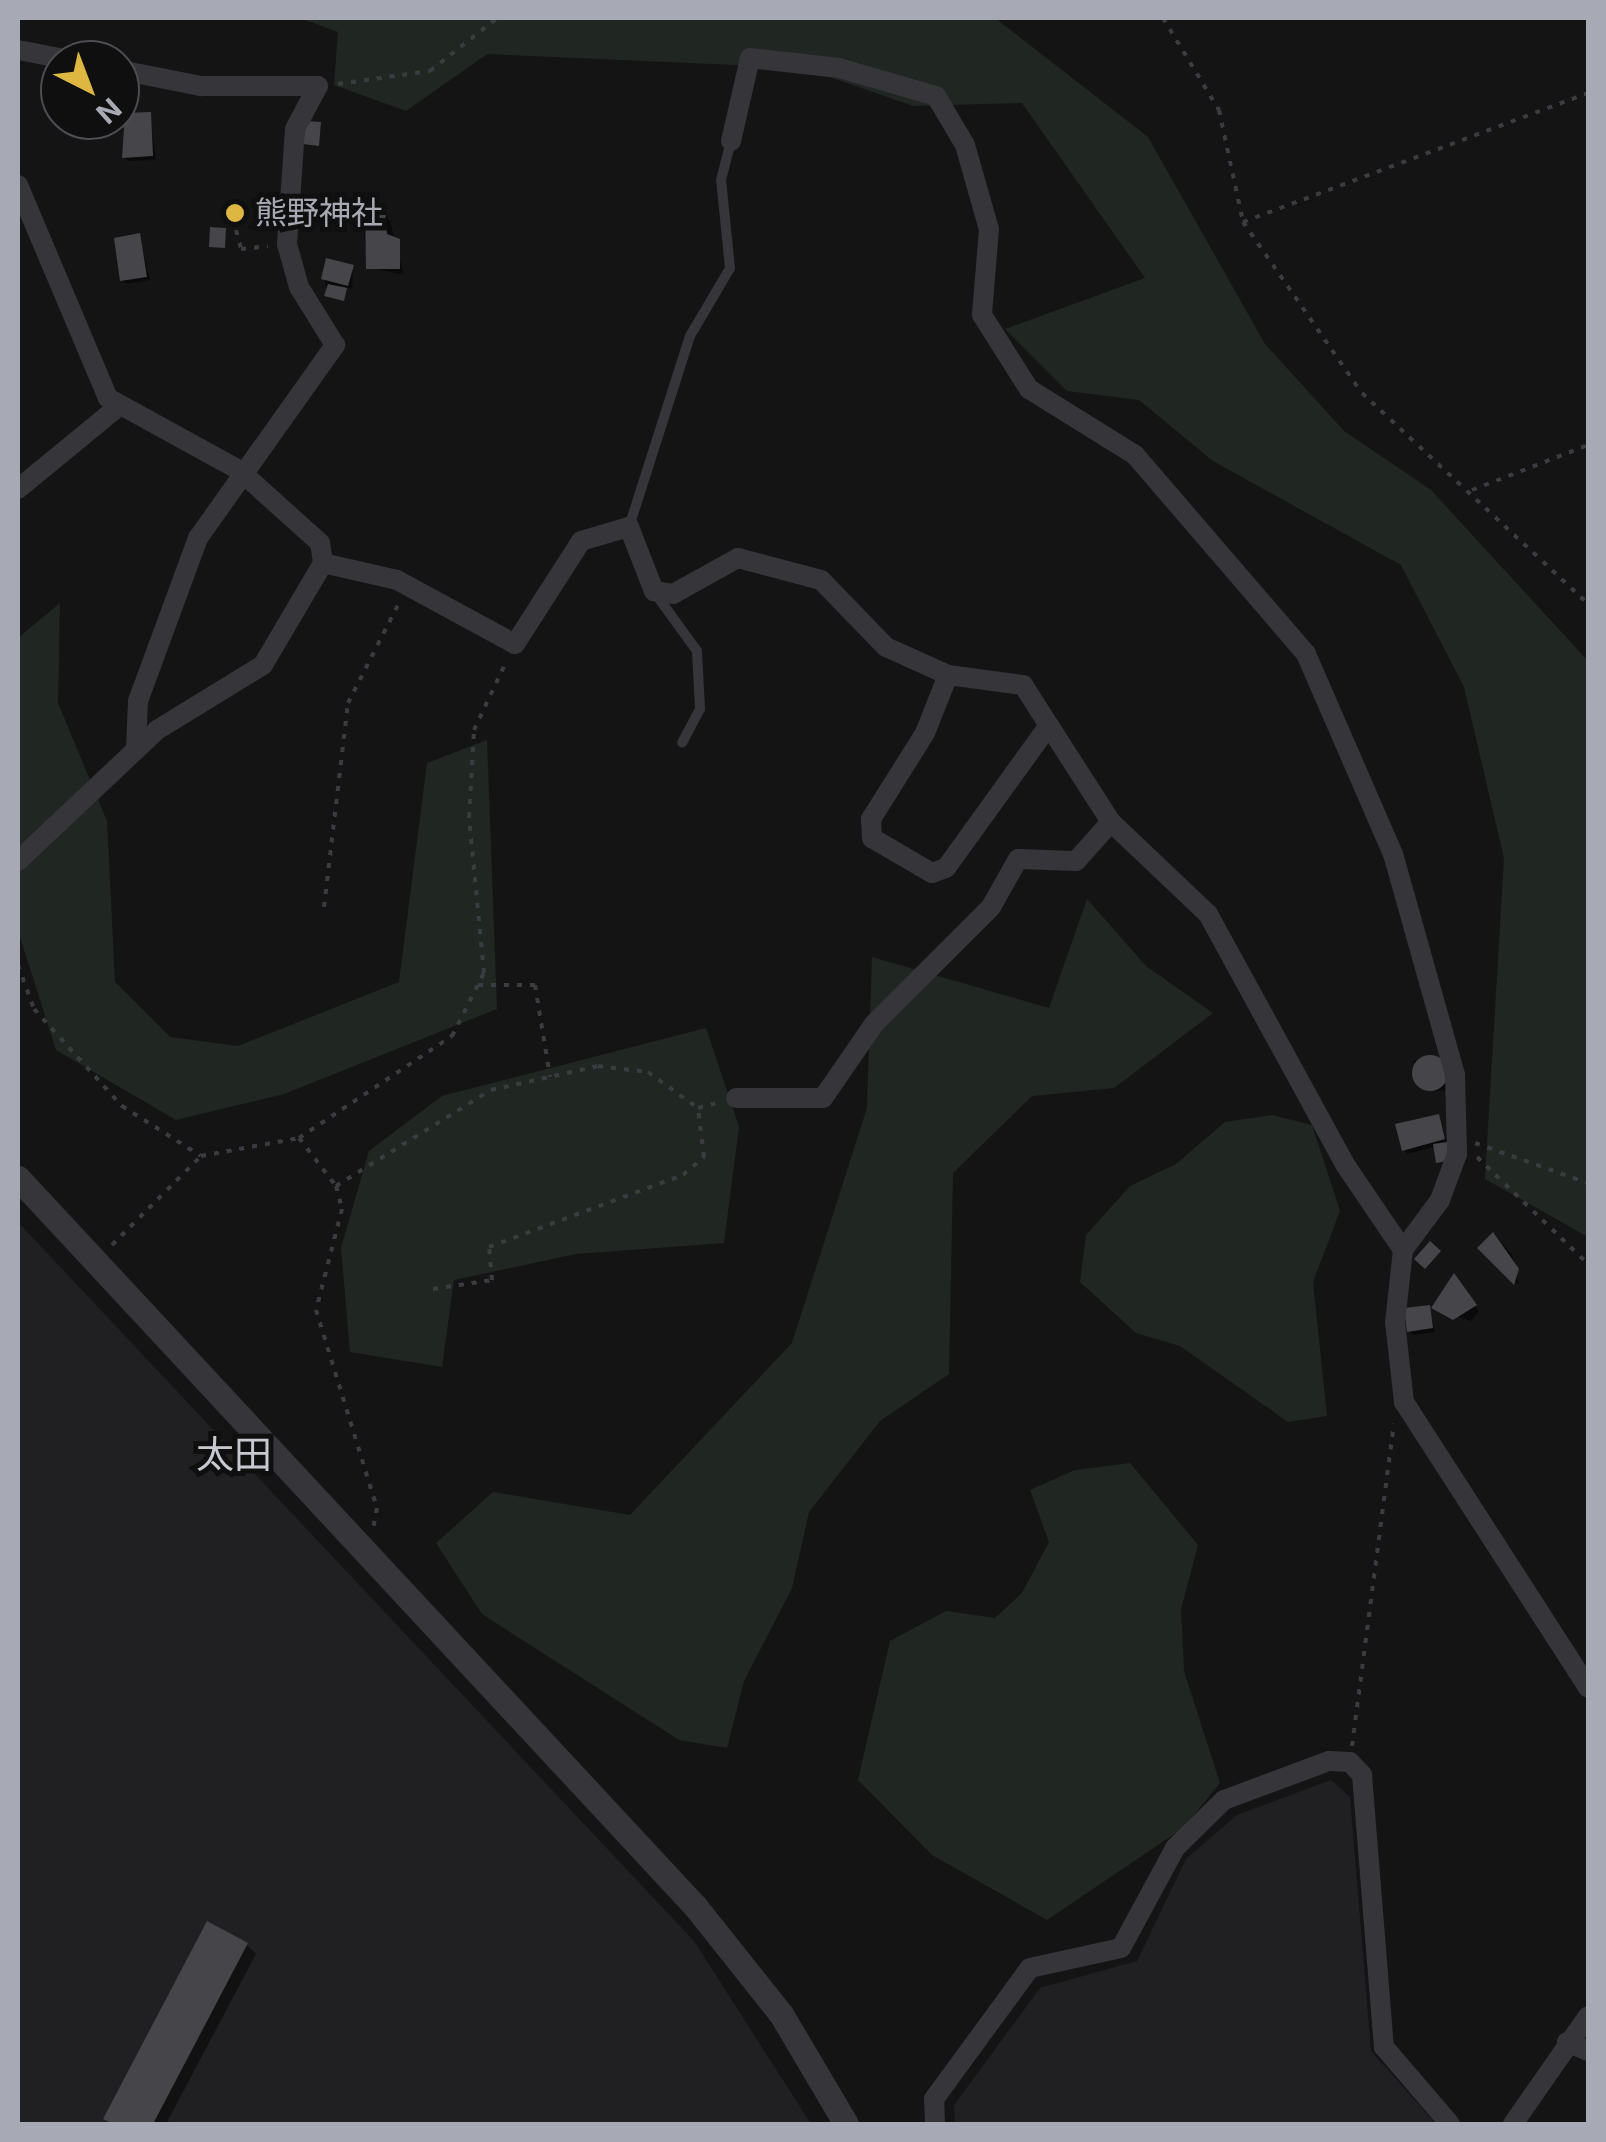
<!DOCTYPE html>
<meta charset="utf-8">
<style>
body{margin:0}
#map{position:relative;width:1606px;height:2142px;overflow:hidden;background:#141415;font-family:Inter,"Noto Sans JP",sans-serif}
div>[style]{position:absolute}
.built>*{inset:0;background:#202022}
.green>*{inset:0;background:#202722}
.shadow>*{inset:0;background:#0007}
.building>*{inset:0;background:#46464a}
.round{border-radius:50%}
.path>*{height:4px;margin-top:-2px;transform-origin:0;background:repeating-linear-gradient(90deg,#3b3c41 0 5px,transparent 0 13px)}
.service>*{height:10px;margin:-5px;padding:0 5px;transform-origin:5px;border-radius:5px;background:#35353a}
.minor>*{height:20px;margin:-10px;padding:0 10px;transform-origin:10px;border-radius:10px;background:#35353a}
.tertiary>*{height:25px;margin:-12.5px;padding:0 12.5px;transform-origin:12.5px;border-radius:12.5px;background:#35353a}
.dots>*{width:28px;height:28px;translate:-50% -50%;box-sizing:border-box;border:5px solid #0f0f10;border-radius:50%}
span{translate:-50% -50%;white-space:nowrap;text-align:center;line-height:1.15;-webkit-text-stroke:10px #0f0f10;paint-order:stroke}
.poi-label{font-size:32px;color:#a7aab4}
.left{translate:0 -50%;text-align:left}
.quarter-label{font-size:38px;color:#c7c9d0}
.frame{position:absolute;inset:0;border:20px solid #a7aab4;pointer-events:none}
.north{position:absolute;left:40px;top:40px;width:100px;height:100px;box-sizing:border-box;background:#0f0f10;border:2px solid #4c4d52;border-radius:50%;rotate:138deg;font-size:28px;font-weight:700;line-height:40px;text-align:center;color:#a7aab4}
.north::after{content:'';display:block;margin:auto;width:35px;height:45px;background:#deb743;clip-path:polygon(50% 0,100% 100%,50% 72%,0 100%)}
</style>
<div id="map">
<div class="built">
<div style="clip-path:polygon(18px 1222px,694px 1941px,811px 2124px,18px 2124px)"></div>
<div style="clip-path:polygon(1331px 1780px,1350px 1797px,1371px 2051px,1436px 2124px,955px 2124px,954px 2105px,1040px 1988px,1137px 1961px,1186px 1859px,1237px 1815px)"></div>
</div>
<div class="green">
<div style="clip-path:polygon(300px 18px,995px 18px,1148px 137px,1265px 344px,1344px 431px,1431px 490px,1588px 661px,1588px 1237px,1485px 1179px,1504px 858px,1464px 687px,1401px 565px,1213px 461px,1139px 400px,1067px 391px,1005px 329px,1145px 278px,1022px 103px,913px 106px,804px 68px,487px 54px,406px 111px,334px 85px,338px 32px)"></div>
<div style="clip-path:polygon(60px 603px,58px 703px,107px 821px,115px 982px,170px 1037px,238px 1046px,399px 982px,427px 763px,487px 740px,497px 1009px,284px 1094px,176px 1120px,56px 1050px,18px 931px,18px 638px)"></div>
<div style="clip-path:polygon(1087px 899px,1146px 966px,1213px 1013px,1114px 1088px,1032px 1096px,953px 1173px,949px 1374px,880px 1421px,809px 1512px,792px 1588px,744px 1681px,727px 1748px,679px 1740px,482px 1614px,436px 1543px,493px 1492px,630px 1515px,792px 1343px,867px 1108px,872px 957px,1049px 1008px)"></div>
<div style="clip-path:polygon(706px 1028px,739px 1127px,724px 1243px,576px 1254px,454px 1280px,442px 1367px,350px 1352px,341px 1248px,369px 1151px,442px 1096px)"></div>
<div style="clip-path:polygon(1272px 1115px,1312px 1125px,1340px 1211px,1313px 1282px,1327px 1416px,1288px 1422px,1180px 1346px,1136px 1333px,1080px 1282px,1086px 1235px,1130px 1186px,1176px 1164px,1225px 1122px)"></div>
<div style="clip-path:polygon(1130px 1463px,1198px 1545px,1181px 1609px,1184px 1671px,1220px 1783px,1183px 1828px,1047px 1920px,932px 1855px,858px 1780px,890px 1641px,946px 1611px,995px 1618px,1022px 1593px,1049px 1542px,1030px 1490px,1075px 1470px)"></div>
</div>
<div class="shadow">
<div style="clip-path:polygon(150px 114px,156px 160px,128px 161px,124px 157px)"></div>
<div style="clip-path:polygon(384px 214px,390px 221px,404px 275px,368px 267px,362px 217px)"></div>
<div style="clip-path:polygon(139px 236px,150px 280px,126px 284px,122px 280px)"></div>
<div style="clip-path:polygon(353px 268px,352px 289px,341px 286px,344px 301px,328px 297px,324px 278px)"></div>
<div style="clip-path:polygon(1430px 1056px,1445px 1067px,1452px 1090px,1430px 1091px,1413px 1061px)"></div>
<div style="clip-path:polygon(1439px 1117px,1448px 1143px,1408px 1154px,1404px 1150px)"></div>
<div style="clip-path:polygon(1493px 1235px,1512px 1254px,1519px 1285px,1480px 1248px)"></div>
<div style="clip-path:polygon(1454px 1277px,1479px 1311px,1471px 1321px,1438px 1311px)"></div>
<div style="clip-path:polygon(1429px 1308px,1435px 1332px,1413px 1335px,1409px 1331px)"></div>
<div style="clip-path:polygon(247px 1945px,256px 1954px,166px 2124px,112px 2124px,106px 2119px)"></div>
</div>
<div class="building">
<div style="clip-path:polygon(151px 112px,153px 156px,122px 158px,125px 113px)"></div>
<div style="clip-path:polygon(306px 121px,321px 122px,319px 146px,303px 144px)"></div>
<div style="clip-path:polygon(227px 202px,243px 203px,243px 222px,226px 221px)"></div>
<div style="clip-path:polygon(365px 211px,385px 211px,387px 234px,400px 239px,400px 269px,366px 269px)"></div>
<div style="clip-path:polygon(210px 227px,226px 228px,225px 248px,209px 247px)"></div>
<div style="clip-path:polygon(140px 233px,147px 277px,120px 281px,114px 238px)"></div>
<div style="clip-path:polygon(326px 258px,354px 265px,348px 286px,321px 279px)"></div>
<div style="clip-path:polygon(328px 284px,347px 288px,344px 301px,324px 296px)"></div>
<div class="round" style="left:1412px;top:1055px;width:36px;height:36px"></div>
<div style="clip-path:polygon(1439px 1114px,1445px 1139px,1402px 1151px,1395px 1124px)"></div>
<div style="clip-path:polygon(1447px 1142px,1447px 1161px,1436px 1163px,1433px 1144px)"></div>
<div style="clip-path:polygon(1493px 1232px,1519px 1269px,1514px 1285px,1477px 1248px)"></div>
<div style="clip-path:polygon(1430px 1241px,1441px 1251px,1425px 1269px,1414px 1259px)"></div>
<div style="clip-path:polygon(1454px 1273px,1477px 1305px,1453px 1320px,1431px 1308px)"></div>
<div style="clip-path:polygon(1430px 1305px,1433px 1328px,1407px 1332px,1404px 1308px)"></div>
<div style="clip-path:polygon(207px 1921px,248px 1943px,153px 2124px,113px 2124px,103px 2119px)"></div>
</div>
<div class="path">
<div style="left:1163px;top:18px;width:108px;rotate:58.7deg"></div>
<div style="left:1219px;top:110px;width:115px;rotate:77.9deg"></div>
<div style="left:1243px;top:222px;width:208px;rotate:55.2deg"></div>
<div style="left:1362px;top:393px;width:309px;rotate:43deg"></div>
<div style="left:338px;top:84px;width:93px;rotate:-8deg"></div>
<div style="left:430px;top:71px;width:85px;rotate:-38.3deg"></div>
<div style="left:1243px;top:222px;width:368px;rotate:-20.5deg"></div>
<div style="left:236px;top:230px;width:20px;rotate:75deg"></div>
<div style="left:241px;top:249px;width:27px;rotate:-6deg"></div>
<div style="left:1472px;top:490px;width:124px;rotate:-21.2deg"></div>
<div style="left:324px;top:907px;width:205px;rotate:-83.3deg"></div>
<div style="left:348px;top:703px;width:112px;rotate:-63deg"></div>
<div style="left:18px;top:965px;width:47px;rotate:70deg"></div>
<div style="left:34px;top:1009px;width:131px;rotate:47.8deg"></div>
<div style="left:122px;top:1106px;width:93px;rotate:32.3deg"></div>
<div style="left:478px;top:985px;width:57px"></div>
<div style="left:535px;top:985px;width:93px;rotate:80.7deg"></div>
<div style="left:299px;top:1138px;width:184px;rotate:-33.7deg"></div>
<div style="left:452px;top:1036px;width:71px;rotate:-63.1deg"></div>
<div style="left:484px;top:973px;width:157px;rotate:-95.5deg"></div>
<div style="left:469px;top:817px;width:87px;rotate:-86.7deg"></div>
<div style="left:474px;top:730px;width:75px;rotate:-64.8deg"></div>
<div style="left:1475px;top:1143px;width:120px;rotate:19.5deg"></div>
<div style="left:1477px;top:1157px;width:151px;rotate:43.9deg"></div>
<div style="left:336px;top:1186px;width:24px;rotate:75deg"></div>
<div style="left:342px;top:1209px;width:104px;rotate:104.4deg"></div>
<div style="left:316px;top:1310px;width:207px;rotate:72.9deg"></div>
<div style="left:377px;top:1508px;width:20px;rotate:101deg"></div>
<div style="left:112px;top:1245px;width:126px;rotate:-45deg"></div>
<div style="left:201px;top:1156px;width:100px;rotate:-10.4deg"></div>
<div style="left:299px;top:1138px;width:61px;rotate:52.4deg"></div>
<div style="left:336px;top:1186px;width:182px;rotate:-31.8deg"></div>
<div style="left:491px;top:1090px;width:110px;rotate:-12.6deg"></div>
<div style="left:598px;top:1066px;width:50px;rotate:6.8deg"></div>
<div style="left:648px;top:1072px;width:62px;rotate:35.8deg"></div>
<div style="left:433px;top:1289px;width:60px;rotate:-8.7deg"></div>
<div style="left:492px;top:1280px;width:33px;rotate:-95deg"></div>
<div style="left:489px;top:1247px;width:207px;rotate:-20.4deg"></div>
<div style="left:683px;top:1175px;width:28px;rotate:-41deg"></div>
<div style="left:704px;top:1157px;width:49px;rotate:-97deg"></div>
<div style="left:698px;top:1108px;width:20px;rotate:-15deg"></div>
<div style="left:1352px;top:1746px;width:325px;rotate:-82.6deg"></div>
</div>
<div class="service">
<div style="left:629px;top:527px;width:201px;rotate:-72.3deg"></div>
<div style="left:690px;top:336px;width:79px;rotate:-59.5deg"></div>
<div style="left:730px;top:268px;width:88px;rotate:-95.8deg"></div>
<div style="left:721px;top:180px;width:40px;rotate:-75.6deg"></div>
<div style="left:655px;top:593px;width:72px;rotate:54.1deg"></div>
<div style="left:697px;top:651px;width:58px;rotate:87deg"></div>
<div style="left:700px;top:709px;width:38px;rotate:118deg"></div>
</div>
<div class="minor">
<div style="left:18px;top:50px;width:53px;rotate:10.9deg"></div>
<div style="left:120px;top:70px;width:83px;rotate:11.2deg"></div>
<div style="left:201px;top:86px;width:117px"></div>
<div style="left:731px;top:141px;width:85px;rotate:-77.1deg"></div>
<div style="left:750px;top:58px;width:90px;rotate:6.4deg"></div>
<div style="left:839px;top:68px;width:101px;rotate:16.1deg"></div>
<div style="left:936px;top:96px;width:57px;rotate:59.4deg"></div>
<div style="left:965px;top:145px;width:87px;rotate:74.1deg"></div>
<div style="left:989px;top:229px;width:86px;rotate:94.7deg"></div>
<div style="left:982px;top:315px;width:88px;rotate:57.6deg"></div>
<div style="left:1029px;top:389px;width:125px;rotate:31.9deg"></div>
<div style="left:1135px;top:455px;width:262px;rotate:49.3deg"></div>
<div style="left:1306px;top:654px;width:218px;rotate:66.5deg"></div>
<div style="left:1393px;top:854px;width:230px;rotate:74.3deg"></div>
<div style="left:1455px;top:1075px;width:79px;rotate:88.5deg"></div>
<div style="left:1457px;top:1154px;width:49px;rotate:110.3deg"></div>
<div style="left:1440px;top:1200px;width:62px;rotate:126.5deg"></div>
<div style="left:18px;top:185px;width:231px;rotate:67.1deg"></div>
<div style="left:108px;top:398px;width:149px;rotate:28.8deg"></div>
<div style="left:239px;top:470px;width:109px;rotate:42deg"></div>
<div style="left:320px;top:543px;width:20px;rotate:81deg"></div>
<div style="left:18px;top:489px;width:129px;rotate:-39.4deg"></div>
<div style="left:948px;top:675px;width:62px;rotate:111.6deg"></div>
<div style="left:925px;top:733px;width:102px;rotate:122.1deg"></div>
<div style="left:871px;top:819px;width:19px;rotate:87deg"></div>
<div style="left:872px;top:838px;width:69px;rotate:30.3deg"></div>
<div style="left:932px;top:873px;width:15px;rotate:-20deg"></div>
<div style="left:946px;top:868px;width:176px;rotate:-54.2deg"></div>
<div style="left:136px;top:749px;width:48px;rotate:-87.6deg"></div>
<div style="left:138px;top:701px;width:174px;rotate:-69.8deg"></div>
<div style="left:198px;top:538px;width:237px;rotate:-54.6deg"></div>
<div style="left:335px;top:345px;width:68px;rotate:-121.8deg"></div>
<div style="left:299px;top:287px;width:45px;rotate:-105.6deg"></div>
<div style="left:287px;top:244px;width:115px;rotate:-86deg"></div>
<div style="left:295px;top:129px;width:49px;rotate:-61.9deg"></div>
<div style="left:18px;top:861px;width:191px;rotate:-43.3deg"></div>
<div style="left:157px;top:730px;width:124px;rotate:-31.5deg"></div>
<div style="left:263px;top:665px;width:118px;rotate:-59.5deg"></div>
<div style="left:323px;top:563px;width:76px;rotate:12.9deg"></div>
<div style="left:397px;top:580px;width:134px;rotate:28.5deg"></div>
<div style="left:515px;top:644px;width:122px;rotate:-57.3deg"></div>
<div style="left:581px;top:541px;width:50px;rotate:-16.3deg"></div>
<div style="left:629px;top:527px;width:69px;rotate:68.7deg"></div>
<div style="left:654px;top:591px;width:19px;rotate:9deg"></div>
<div style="left:673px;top:594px;width:74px;rotate:-29deg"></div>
<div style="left:738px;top:558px;width:86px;rotate:14.8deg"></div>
<div style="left:821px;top:580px;width:93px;rotate:45.9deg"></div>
<div style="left:886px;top:647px;width:68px;rotate:24.3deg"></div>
<div style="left:948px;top:675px;width:76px;rotate:7.6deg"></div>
<div style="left:1023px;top:685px;width:163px;rotate:57.3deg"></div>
<div style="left:1111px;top:822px;width:134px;rotate:43.5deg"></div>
<div style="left:1208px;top:914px;width:287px;rotate:61.3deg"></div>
<div style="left:1346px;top:1166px;width:102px;rotate:55.8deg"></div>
<div style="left:1403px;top:1250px;width:72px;rotate:96.3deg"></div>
<div style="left:1395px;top:1322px;width:81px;rotate:83.6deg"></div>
<div style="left:1404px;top:1402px;width:340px;rotate:57.2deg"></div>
<div style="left:736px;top:1098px;width:87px"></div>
<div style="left:823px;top:1098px;width:90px;rotate:-55.4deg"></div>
<div style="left:874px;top:1024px;width:165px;rotate:-45deg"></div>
<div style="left:991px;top:907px;width:55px;rotate:-60.6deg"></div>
<div style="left:1018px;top:859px;width:58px;rotate:2deg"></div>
<div style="left:1076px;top:861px;width:52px;rotate:-48.1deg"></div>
<div style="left:1567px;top:2042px;width:23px;rotate:23deg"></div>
<div style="left:935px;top:2124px;width:25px;rotate:-92deg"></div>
<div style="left:934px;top:2099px;width:162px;rotate:-53.8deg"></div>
<div style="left:1030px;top:1968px;width:93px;rotate:-12.4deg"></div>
<div style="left:1121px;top:1948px;width:114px;rotate:-61.6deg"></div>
<div style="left:1175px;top:1848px;width:69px;rotate:-44.4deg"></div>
<div style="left:1224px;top:1800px;width:112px;rotate:-20.4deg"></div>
<div style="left:1329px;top:1761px;width:21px;rotate:3deg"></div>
<div style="left:1350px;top:1762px;width:18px;rotate:47deg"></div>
<div style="left:1362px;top:1775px;width:273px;rotate:85.4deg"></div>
<div style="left:1384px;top:2047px;width:101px;rotate:49.4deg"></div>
<div style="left:1513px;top:2124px;width:131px;rotate:-55.2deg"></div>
</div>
<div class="tertiary">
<div style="left:18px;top:1178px;width:994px;rotate:47.08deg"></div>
<div style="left:695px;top:1906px;width:138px;rotate:51.5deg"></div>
<div style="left:781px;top:2014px;width:128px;rotate:59.4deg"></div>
</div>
<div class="dots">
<div style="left:235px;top:213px;background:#deb743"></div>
</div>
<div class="poi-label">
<span class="left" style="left:255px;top:213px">熊野神社</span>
</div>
<div class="quarter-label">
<span style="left:234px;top:1455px">太田</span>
</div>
<div class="frame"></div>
<div class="north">N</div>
</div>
